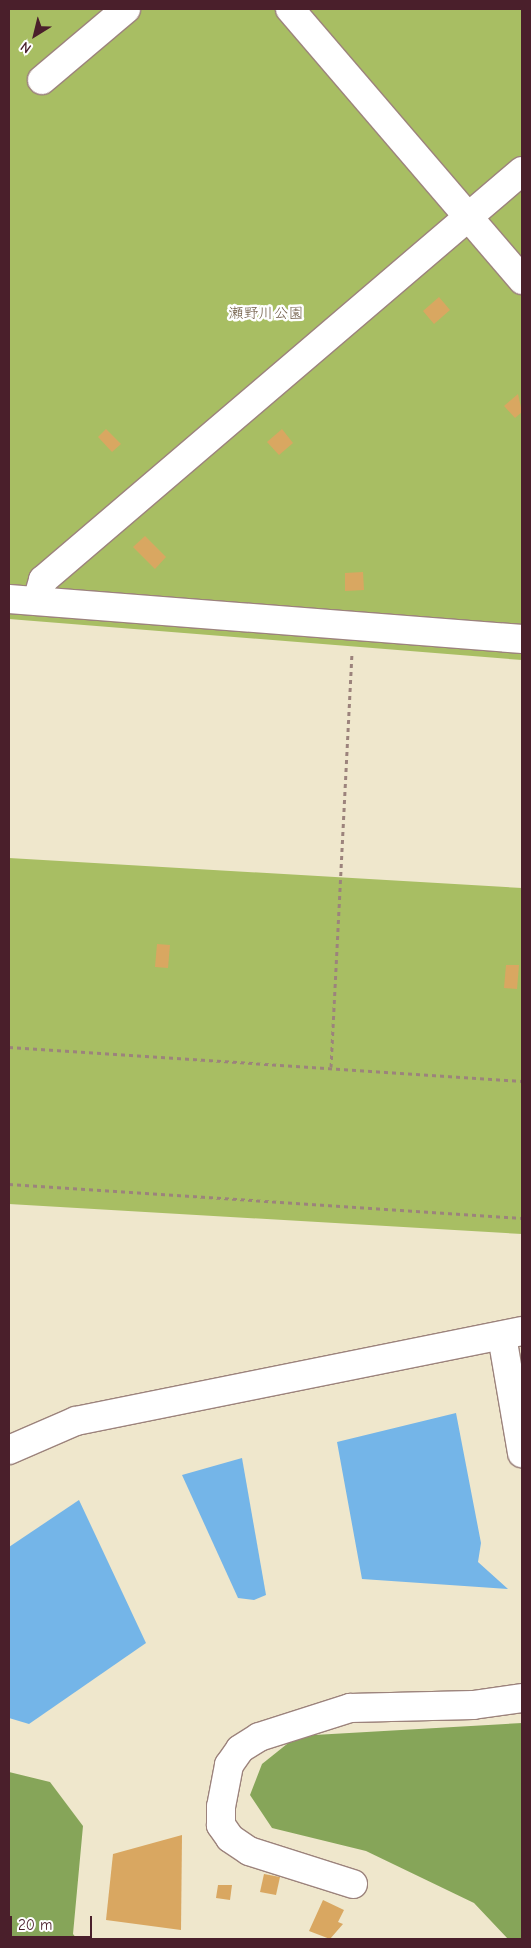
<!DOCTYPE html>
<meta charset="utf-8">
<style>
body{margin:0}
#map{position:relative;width:531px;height:1948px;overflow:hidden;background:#efe7cc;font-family:"Comic Neue","Klee One",sans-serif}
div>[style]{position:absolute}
.green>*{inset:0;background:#a8be63}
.forest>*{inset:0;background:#86a559}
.water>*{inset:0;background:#74b5e8}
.building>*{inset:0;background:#d9a761}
.path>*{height:3px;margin-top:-1.5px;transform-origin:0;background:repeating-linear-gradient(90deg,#9c837c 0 4px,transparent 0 8px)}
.roads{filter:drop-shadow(1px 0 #9c837c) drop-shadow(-1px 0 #9c837c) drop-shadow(0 1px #9c837c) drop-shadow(0 -1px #9c837c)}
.minor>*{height:28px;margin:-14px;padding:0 14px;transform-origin:14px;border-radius:14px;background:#fff}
span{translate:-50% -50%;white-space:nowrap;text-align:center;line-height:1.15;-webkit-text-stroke:5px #fff;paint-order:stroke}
.park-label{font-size:15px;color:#6b573f}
.frame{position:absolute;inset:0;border:10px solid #4a1f2b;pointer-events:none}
.north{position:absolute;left:10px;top:10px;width:50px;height:50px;-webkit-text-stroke:4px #fff;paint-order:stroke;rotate:216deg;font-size:14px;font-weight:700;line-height:20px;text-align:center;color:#4a1f2b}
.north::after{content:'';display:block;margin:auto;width:18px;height:22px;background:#4a1f2b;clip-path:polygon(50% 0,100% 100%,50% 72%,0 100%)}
.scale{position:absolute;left:10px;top:1916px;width:82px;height:22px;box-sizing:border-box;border:2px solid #4a1f2b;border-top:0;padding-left:6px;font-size:15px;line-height:18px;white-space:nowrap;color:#4a1f2b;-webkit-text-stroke:4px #fff;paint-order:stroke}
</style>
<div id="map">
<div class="green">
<div style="clip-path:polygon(9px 9px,522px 9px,522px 660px,9px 619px)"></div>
<div style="clip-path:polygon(9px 858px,522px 888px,522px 1234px,9px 1204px)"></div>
</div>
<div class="forest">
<div style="clip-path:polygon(522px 1723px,522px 1939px,508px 1939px,474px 1903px,366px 1851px,272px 1828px,250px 1795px,262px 1764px,297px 1736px)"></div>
<div style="clip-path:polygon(9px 1772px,50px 1782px,83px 1826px,73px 1934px,77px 1939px,9px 1939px)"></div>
</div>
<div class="water">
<div style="clip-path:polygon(456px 1413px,481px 1543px,478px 1562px,508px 1589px,362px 1579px,337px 1442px)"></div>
<div style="clip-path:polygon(242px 1458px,266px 1595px,254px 1600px,238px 1598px,182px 1475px)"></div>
<div style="clip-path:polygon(79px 1500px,146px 1643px,29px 1724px,9px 1718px,9px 1547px)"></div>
</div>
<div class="building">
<div style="clip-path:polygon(439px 297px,450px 310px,434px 324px,423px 311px)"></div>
<div style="clip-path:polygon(518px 394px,522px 412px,515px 418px,504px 406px)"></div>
<div style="clip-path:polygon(106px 429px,121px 444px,112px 452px,98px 437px)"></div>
<div style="clip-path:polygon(282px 429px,293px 443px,279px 455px,267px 442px)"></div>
<div style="clip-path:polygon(145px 536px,166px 557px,155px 569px,133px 547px)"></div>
<div style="clip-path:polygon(363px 572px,364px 590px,345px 591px,345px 573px)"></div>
<div style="clip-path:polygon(157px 944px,170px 945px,168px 968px,155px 967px)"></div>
<div style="clip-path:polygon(506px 965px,519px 965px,517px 989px,504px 988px)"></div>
<div style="clip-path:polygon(182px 1835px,181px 1930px,106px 1920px,113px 1854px)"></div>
<div style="clip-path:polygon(264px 1874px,280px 1877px,276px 1895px,260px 1892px)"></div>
<div style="clip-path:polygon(218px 1885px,232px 1885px,230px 1900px,216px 1898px)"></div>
<div style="clip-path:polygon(323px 1900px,344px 1910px,338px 1922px,343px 1924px,330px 1939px,309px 1931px)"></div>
</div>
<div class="path">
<div style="left:9px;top:1047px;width:514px;rotate:3.79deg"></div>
<div style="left:331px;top:1067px;width:415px;rotate:-87.1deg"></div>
<div style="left:9px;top:1184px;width:514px;rotate:3.79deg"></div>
</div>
<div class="roads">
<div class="minor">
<div style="left:290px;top:9px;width:357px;rotate:49.4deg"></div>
<div style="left:42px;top:80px;width:110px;rotate:-40.2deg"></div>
<div style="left:9px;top:599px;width:515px;rotate:4.46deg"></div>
<div style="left:37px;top:601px;width:22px;rotate:-74deg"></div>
<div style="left:43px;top:580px;width:630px;rotate:-40.49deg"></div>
<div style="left:502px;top:1336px;width:119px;rotate:80.3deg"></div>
<div style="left:9px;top:1450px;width:73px;rotate:-23.4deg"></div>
<div style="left:76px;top:1421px;width:455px;rotate:-11.4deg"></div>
<div style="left:353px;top:1884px;width:109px;rotate:-162.4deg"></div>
<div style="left:249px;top:1851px;width:23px;rotate:-146deg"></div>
<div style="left:230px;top:1838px;width:16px;rotate:-125deg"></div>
<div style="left:221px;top:1825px;width:18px;rotate:-90deg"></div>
<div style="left:221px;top:1807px;width:43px;rotate:-79.2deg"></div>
<div style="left:229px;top:1765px;width:19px;rotate:-55deg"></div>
<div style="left:240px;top:1749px;width:22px;rotate:-32deg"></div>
<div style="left:259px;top:1737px;width:96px;rotate:-17.7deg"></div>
<div style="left:350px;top:1708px;width:123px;rotate:-1.4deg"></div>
<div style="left:473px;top:1705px;width:49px;rotate:-8.1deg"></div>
</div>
</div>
<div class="park-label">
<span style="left:266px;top:314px">瀬野川公園</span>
</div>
<div class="frame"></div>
<div class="north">N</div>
<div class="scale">20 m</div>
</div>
